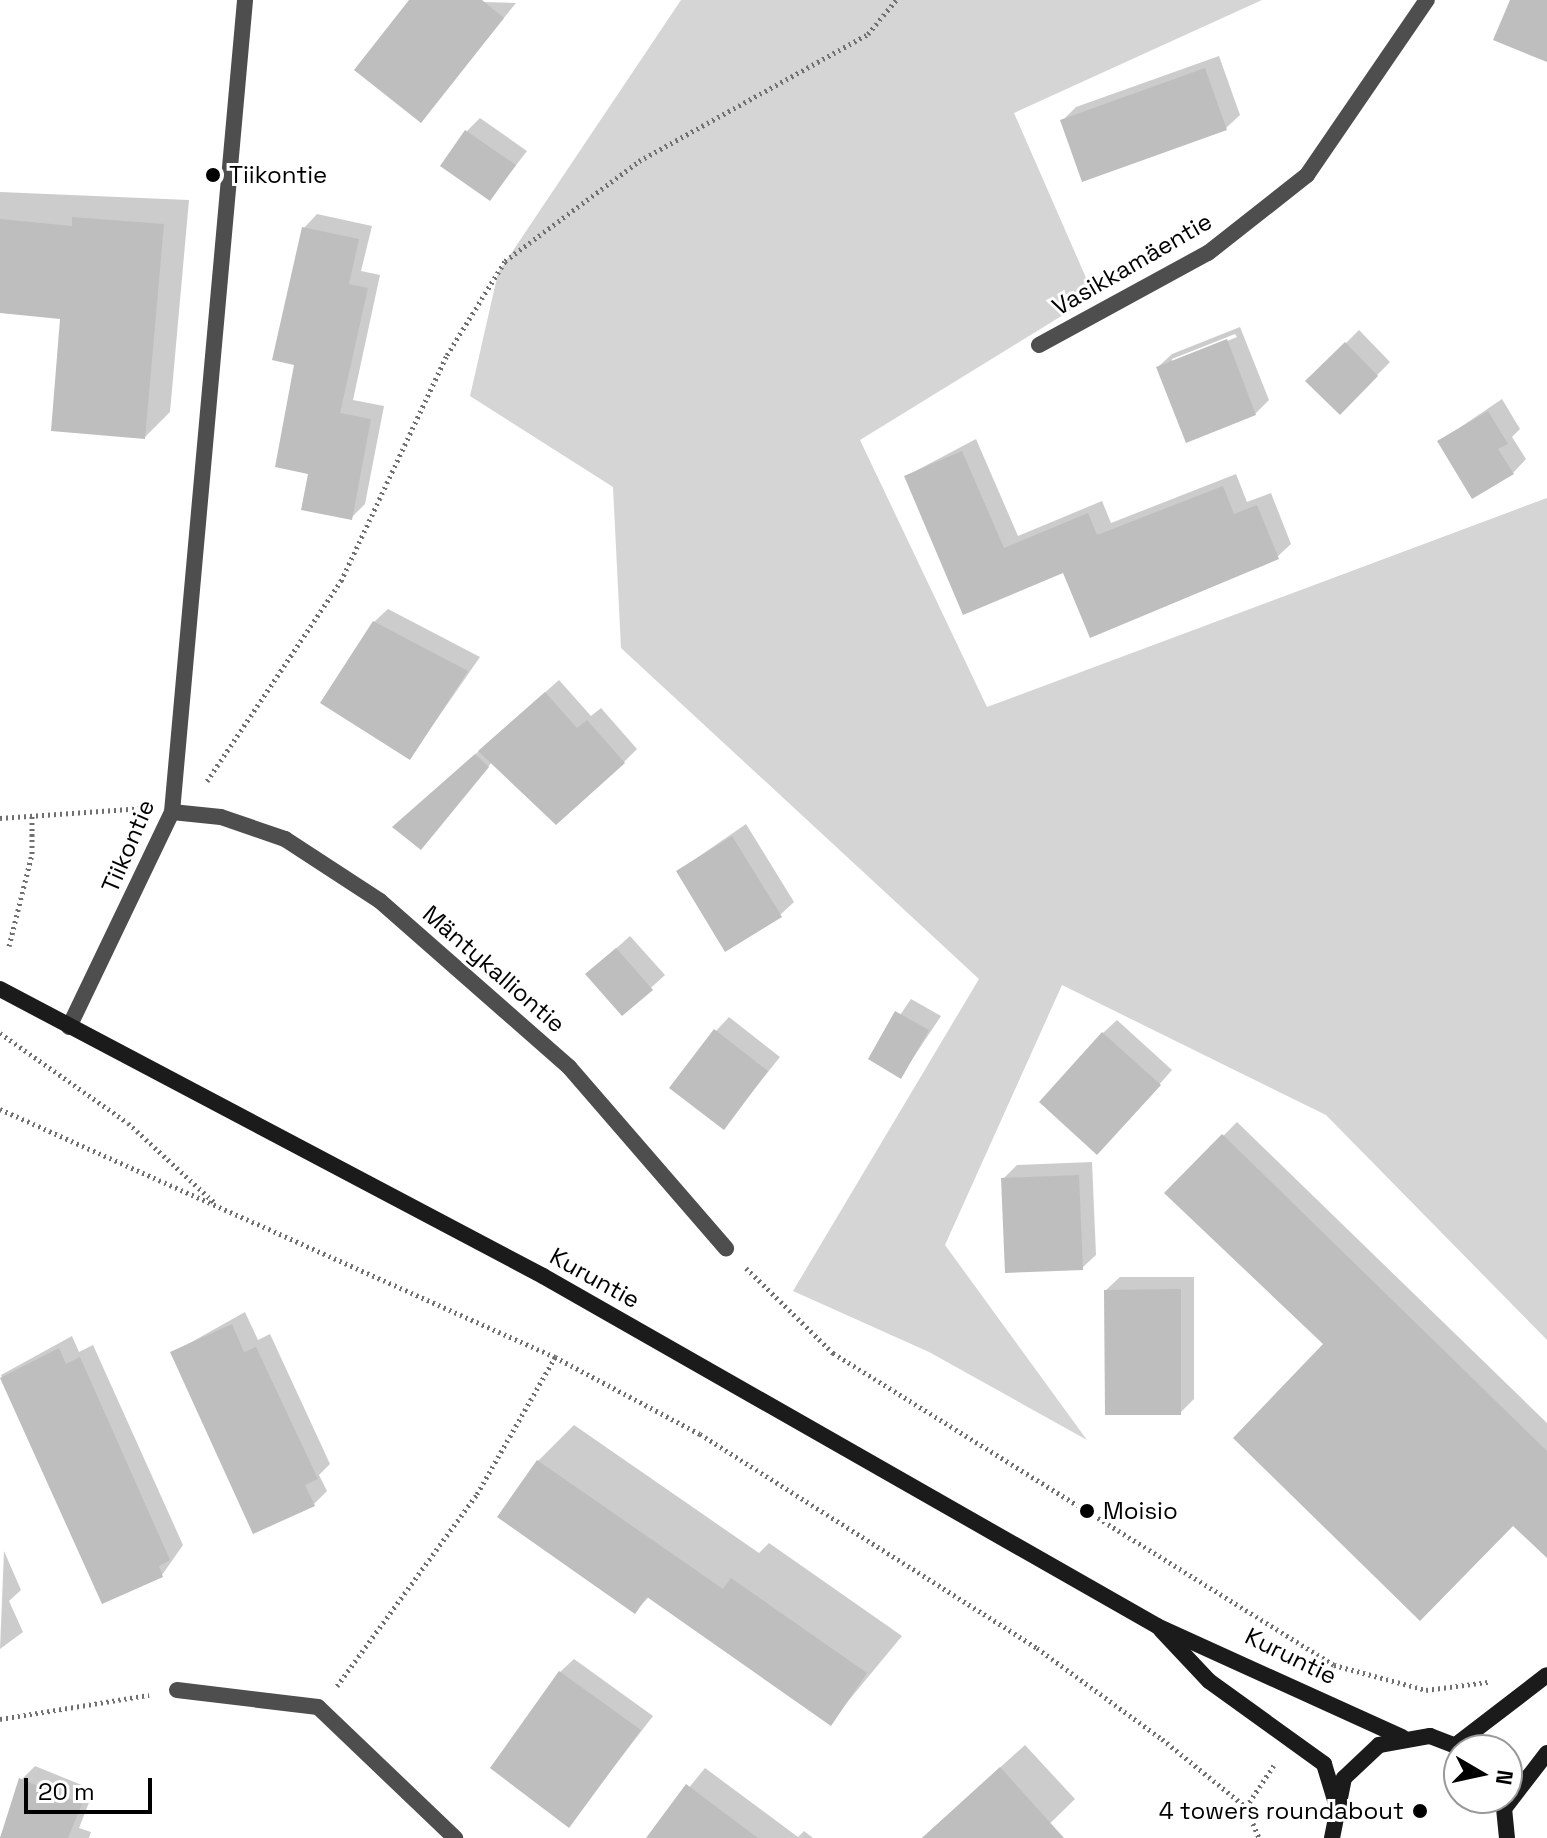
<!DOCTYPE html>
<meta charset="utf-8">
<style>
body{margin:0}
#map{position:relative;width:1547px;height:1838px;overflow:hidden;background:#fff;font-family:"Space Grotesk",sans-serif}
div>[style]{position:absolute}
.green>*{inset:0;background:#d5d5d5}
.shadow>*{inset:0;background:#0003}
.building>*{inset:0;background:#bebebe}
.path>*{height:5px;margin-top:-2.5px;transform-origin:0;background:repeating-linear-gradient(90deg,#707070 0 2px,transparent 0 6px)}
.lane>*{height:16px;margin:-8px;padding:0 8px;transform-origin:8px;border-radius:8px;background:#4e4e4e}
.street>*{height:16px;margin:-8px;padding:0 8px;transform-origin:8px;border-radius:8px;background:#4e4e4e}
.secondary>*{height:16px;margin:-8px;padding:0 8px;transform-origin:8px;border-radius:8px;background:#1b1b1b}
.dots>*{width:22px;height:22px;translate:-50% -50%;box-sizing:border-box;border:4px solid #fff;border-radius:50%}
span{translate:-50% -50%;white-space:nowrap;text-align:center;line-height:1.15;-webkit-text-stroke:6px #fff;paint-order:stroke}
.poi-label{font-size:24px;color:#000}
.left{translate:0 -50%;text-align:left}
.right{translate:-100% -50%;text-align:right}
.street-label{font-size:24px;color:#000}
.north{position:absolute;left:1443px;top:1734px;width:80px;height:80px;box-sizing:border-box;background:#fff;border:2px solid #999;border-radius:50%;rotate:99deg;font-size:22px;font-weight:700;line-height:32px;text-align:center;color:#000}
.north::after{content:'';display:block;margin:auto;width:28px;height:36px;background:#000;clip-path:polygon(50% 0,100% 100%,50% 72%,0 100%)}
.scale{position:absolute;left:24px;top:1778px;width:128px;height:36px;box-sizing:border-box;border:4px solid #000;border-top:0;padding-left:10px;font-size:24px;line-height:28px;white-space:nowrap;color:#000;-webkit-text-stroke:6px #fff;paint-order:stroke}
</style>
<div id="map">
<div class="green">
<div style="clip-path:polygon(681px 0,1262px 0,1014px 113px,1094px 296px,860px 440px,987px 707px,1547px 498px,1547px 1340px,1326px 1115px,1062px 985px,945px 1245px,1087px 1440px,929px 1352px,793px 1291px,979px 979px,621px 648px,613px 487px,470px 396px,498px 273px)"></div>
</div>
<div class="shadow">
<div style="clip-path:polygon(411px 0,516px 3px,421px 120px)"></div>
<div style="clip-path:polygon(1219px 56px,1240px 115px,1226px 128px,1062px 121px,1076px 107px)"></div>
<div style="clip-path:polygon(480px 118px,527px 151px,490px 199px,466px 132px)"></div>
<div style="clip-path:polygon(0 192px,189px 200px,170px 412px,145px 437px,63px 317px,0 311px)"></div>
<div style="clip-path:polygon(317px 214px,372px 226px,361px 271px,380px 275px,353px 400px,384px 406px,365px 504px,351px 518px,311px 472px,297px 363px,304px 228px)"></div>
<div style="clip-path:polygon(evenodd,1240px 327px,1269px 400px,1255px 414px,1158px 367px,1172px 354px,1240px 327px,1235px 334px,1237px 337px,1172px 363px,1172px 359px,1235px 334px)"></div>
<div style="clip-path:polygon(1359px 330px,1390px 362px,1340px 413px,1308px 381px)"></div>
<div style="clip-path:polygon(1502px 399px,1520px 429px,1512px 437px,1526px 459px,1513px 473px,1440px 441px)"></div>
<div style="clip-path:polygon(976px 439px,1018px 536px,1102px 501px,1111px 523px,1236px 474px,1247px 502px,1271px 493px,1291px 544px,1277px 557px,1064px 570px,964px 613px,906px 476px)"></div>
<div style="clip-path:polygon(388px 609px,480px 657px,410px 758px,374px 622px)"></div>
<div style="clip-path:polygon(559px 680px,591px 716px,601px 708px,637px 749px,624px 762px,492px 762px,421px 847px,408px 814px)"></div>
<div style="clip-path:polygon(746px 824px,794px 902px,780px 915px,678px 871px)"></div>
<div style="clip-path:polygon(630px 936px,665px 975px,622px 1014px,602px 961px)"></div>
<div style="clip-path:polygon(911px 999px,941px 1016px,901px 1076px,870px 1059px)"></div>
<div style="clip-path:polygon(729px 1017px,780px 1057px,724px 1127px,716px 1031px)"></div>
<div style="clip-path:polygon(1117px 1020px,1172px 1070px,1111px 1139px,1103px 1033px)"></div>
<div style="clip-path:polygon(1237px 1122px,1547px 1423px,1547px 1550px,1167px 1193px)"></div>
<div style="clip-path:polygon(1092px 1162px,1096px 1255px,1082px 1268px,1003px 1179px,1017px 1165px)"></div>
<div style="clip-path:polygon(1120px 1277px,1194px 1277px,1194px 1399px,1180px 1413px,1106px 1290px)"></div>
<div style="clip-path:polygon(245px 1312px,258px 1340px,270px 1334px,330px 1464px,319px 1475px,327px 1491px,314px 1504px,172px 1353px)"></div>
<div style="clip-path:polygon(72px 1336px,79px 1352px,93px 1345px,183px 1545px,162px 1575px,103px 1601px,1px 1375px)"></div>
<div style="clip-path:polygon(574px 1425px,759px 1553px,769px 1543px,902px 1636px,830px 1723px,649px 1597px,635px 1611px,538px 1461px)"></div>
<div style="clip-path:polygon(4px 1551px,21px 1590px,9px 1601px,23px 1632px,0 1649px)"></div>
<div style="clip-path:polygon(574px 1659px,653px 1716px,569px 1825px,560px 1672px)"></div>
<div style="clip-path:polygon(1025px 1745px,1075px 1799px,1035px 1838px,922px 1838px)"></div>
<div style="clip-path:polygon(35px 1766px,94px 1790px,79px 1828px,91px 1832px,89px 1838px,0 1838px,21px 1780px)"></div>
<div style="clip-path:polygon(705px 1768px,798px 1837px,804px 1831px,813px 1838px,648px 1838px)"></div>
</div>
<div class="building">
<div style="clip-path:polygon(409px 0,482px 0,504px 18px,421px 123px,354px 70px)"></div>
<div style="clip-path:polygon(1510px 0,1547px 0,1547px 62px,1493px 40px)"></div>
<div style="clip-path:polygon(1205px 68px,1227px 130px,1082px 182px,1060px 120px)"></div>
<div style="clip-path:polygon(465px 130px,516px 165px,490px 201px,440px 166px)"></div>
<div style="clip-path:polygon(72px 217px,164px 224px,145px 439px,51px 431px,60px 319px,0 313px,0 219px,72px 226px)"></div>
<div style="clip-path:polygon(302px 227px,359px 239px,349px 284px,368px 288px,340px 413px,371px 419px,352px 520px,301px 510px,308px 474px,275px 467px,294px 365px,272px 360px)"></div>
<div style="clip-path:polygon(1227px 339px,1256px 415px,1186px 443px,1156px 367px)"></div>
<div style="clip-path:polygon(1345px 342px,1378px 376px,1340px 415px,1305px 381px)"></div>
<div style="clip-path:polygon(1488px 411px,1508px 444px,1498px 449px,1514px 474px,1472px 499px,1437px 441px)"></div>
<div style="clip-path:polygon(962px 451px,1004px 548px,1088px 513px,1097px 535px,1223px 486px,1234px 514px,1257px 505px,1279px 559px,1090px 638px,1063px 573px,963px 615px,904px 476px)"></div>
<div style="clip-path:polygon(373px 621px,468px 671px,410px 760px,320px 703px)"></div>
<div style="clip-path:polygon(545px 692px,577px 728px,587px 720px,625px 763px,556px 825px,478px 751px)"></div>
<div style="clip-path:polygon(475px 754px,489px 767px,421px 850px,392px 827px)"></div>
<div style="clip-path:polygon(732px 836px,782px 917px,725px 952px,676px 871px)"></div>
<div style="clip-path:polygon(616px 948px,653px 990px,622px 1016px,585px 974px)"></div>
<div style="clip-path:polygon(895px 1011px,929px 1030px,901px 1079px,868px 1059px)"></div>
<div style="clip-path:polygon(714px 1029px,768px 1071px,724px 1130px,669px 1088px)"></div>
<div style="clip-path:polygon(1102px 1032px,1161px 1085px,1097px 1155px,1039px 1102px)"></div>
<div style="clip-path:polygon(1222px 1134px,1547px 1451px,1547px 1558px,1513px 1526px,1420px 1621px,1233px 1438px,1323px 1344px,1164px 1193px)"></div>
<div style="clip-path:polygon(1079px 1175px,1083px 1270px,1005px 1273px,1001px 1178px)"></div>
<div style="clip-path:polygon(1181px 1289px,1181px 1415px,1105px 1415px,1104px 1290px)"></div>
<div style="clip-path:polygon(232px 1324px,244px 1352px,256px 1347px,318px 1479px,305px 1485px,315px 1506px,253px 1534px,170px 1352px)"></div>
<div style="clip-path:polygon(59px 1348px,66px 1364px,80px 1357px,170px 1560px,159px 1566px,163px 1577px,102px 1604px,0 1378px)"></div>
<div style="clip-path:polygon(537px 1460px,723px 1589px,731px 1578px,867px 1673px,831px 1726px,647px 1597px,635px 1614px,497px 1517px)"></div>
<div style="clip-path:polygon(559px 1671px,641px 1730px,569px 1828px,490px 1768px)"></div>
<div style="clip-path:polygon(1000px 1767px,1064px 1838px,922px 1838px)"></div>
<div style="clip-path:polygon(19px 1778px,82px 1804px,68px 1838px,0 1838px)"></div>
<div style="clip-path:polygon(686px 1784px,758px 1838px,646px 1838px)"></div>
</div>
<div class="path">
<div style="left:207px;top:781px;width:241px;rotate:-56.2deg"></div>
<div style="left:341px;top:581px;width:250px;rotate:-64.9deg"></div>
<div style="left:447px;top:355px;width:110px;rotate:-58.3deg"></div>
<div style="left:505px;top:261px;width:167px;rotate:-36.7deg"></div>
<div style="left:639px;top:161px;width:262px;rotate:-29deg"></div>
<div style="left:868px;top:34px;width:44px;rotate:-50.5deg"></div>
<div style="left:0;top:818px;width:144px;rotate:-4deg"></div>
<div style="left:9px;top:946px;width:95px;rotate:-76deg"></div>
<div style="left:32px;top:854px;width:39px;rotate:-90deg"></div>
<div style="left:0;top:1033px;width:156px;rotate:35.1deg"></div>
<div style="left:128px;top:1123px;width:118px;rotate:42.6deg"></div>
<div style="left:0;top:1109px;width:608px;rotate:24.08deg"></div>
<div style="left:555px;top:1357px;width:164px;rotate:28deg"></div>
<div style="left:700px;top:1434px;width:399px;rotate:32.4deg"></div>
<div style="left:1037px;top:1648px;width:155px;rotate:36.1deg"></div>
<div style="left:1162px;top:1739px;width:108px;rotate:39deg"></div>
<div style="left:1246px;top:1807px;width:34px;rotate:67deg"></div>
<div style="left:746px;top:1268px;width:122px;rotate:44.3deg"></div>
<div style="left:833px;top:1353px;width:590px;rotate:31.91deg"></div>
<div style="left:1334px;top:1665px;width:95px;rotate:15.2deg"></div>
<div style="left:1426px;top:1690px;width:63px;rotate:-7.4deg"></div>
<div style="left:337px;top:1686px;width:238px;rotate:-53.9deg"></div>
<div style="left:477px;top:1494px;width:158px;rotate:-60.3deg"></div>
<div style="left:0;top:1719px;width:151px;rotate:-9.2deg"></div>
<div style="left:1246px;top:1807px;width:50px;rotate:-56.3deg"></div>
</div>
<div class="lane">
<div style="left:177px;top:1690px;width:142px;rotate:6.9deg"></div>
</div>
<div class="street">
<div style="left:1039px;top:345px;width:192px;rotate:-28.6deg"></div>
<div style="left:1208px;top:253px;width:126px;rotate:-38.2deg"></div>
<div style="left:1307px;top:175px;width:212px;rotate:-55.6deg"></div>
<div style="left:172px;top:812px;width:49px;rotate:5.8deg"></div>
<div style="left:221px;top:817px;width:68px;rotate:19deg"></div>
<div style="left:285px;top:839px;width:113px;rotate:33.1deg"></div>
<div style="left:380px;top:901px;width:252px;rotate:41.3deg"></div>
<div style="left:569px;top:1067px;width:240px;rotate:49.1deg"></div>
<div style="left:69px;top:1027px;width:238px;rotate:-64.4deg"></div>
<div style="left:172px;top:812px;width:815px;rotate:-84.86deg"></div>
<div style="left:318px;top:1707px;width:190px;rotate:43.7deg"></div>
</div>
<div class="secondary">
<div style="left:0;top:989px;width:614px;rotate:27.86deg"></div>
<div style="left:543px;top:1276px;width:707px;rotate:29.68deg"></div>
<div style="left:1157px;top:1626px;width:269px;rotate:24.4deg"></div>
<div style="left:1161px;top:1630px;width:70px;rotate:46.7deg"></div>
<div style="left:1209px;top:1681px;width:142px;rotate:35.8deg"></div>
<div style="left:1324px;top:1764px;width:39px;rotate:73deg"></div>
<div style="left:1457px;top:1744px;width:113px;rotate:-37.5deg"></div>
<div style="left:1503px;top:1798px;width:40px;rotate:84.3deg"></div>
<div style="left:1506px;top:1806px;width:67px;rotate:-52.3deg"></div>
<div style="left:1332px;top:1838px;width:61px;rotate:-78.7deg"></div>
<div style="left:1344px;top:1778px;width:48px;rotate:-43.3deg"></div>
<div style="left:1379px;top:1745px;width:52px;rotate:-10deg"></div>
<div style="left:1430px;top:1736px;width:39px;rotate:21deg"></div>
</div>
<div class="dots">
<div style="left:213px;top:175px;background:#000"></div>
<div style="left:1087px;top:1511px;background:#000"></div>
<div style="left:1420px;top:1811px;background:#000"></div>
</div>
<div class="poi-label">
<span class="left" style="left:229px;top:175px">Tiikontie</span>
<span class="left" style="left:1103px;top:1511px">Moisio</span>
<span class="right" style="left:1404px;top:1811px">4 towers roundabout</span>
</div>
<div class="street-label">
<span style="left:1132px;top:264px;rotate:-30deg">Vasikkamäentie</span>
<span style="left:128px;top:846px;rotate:-67deg">Tiikontie</span>
<span style="left:494px;top:969px;rotate:41deg">Mäntykalliontie</span>
<span style="left:595px;top:1278px;rotate:29deg">Kuruntie</span>
<span style="left:1291px;top:1656px;rotate:26deg">Kuruntie</span>
</div>
<div class="north">N</div>
<div class="scale">20 m</div>
</div>
